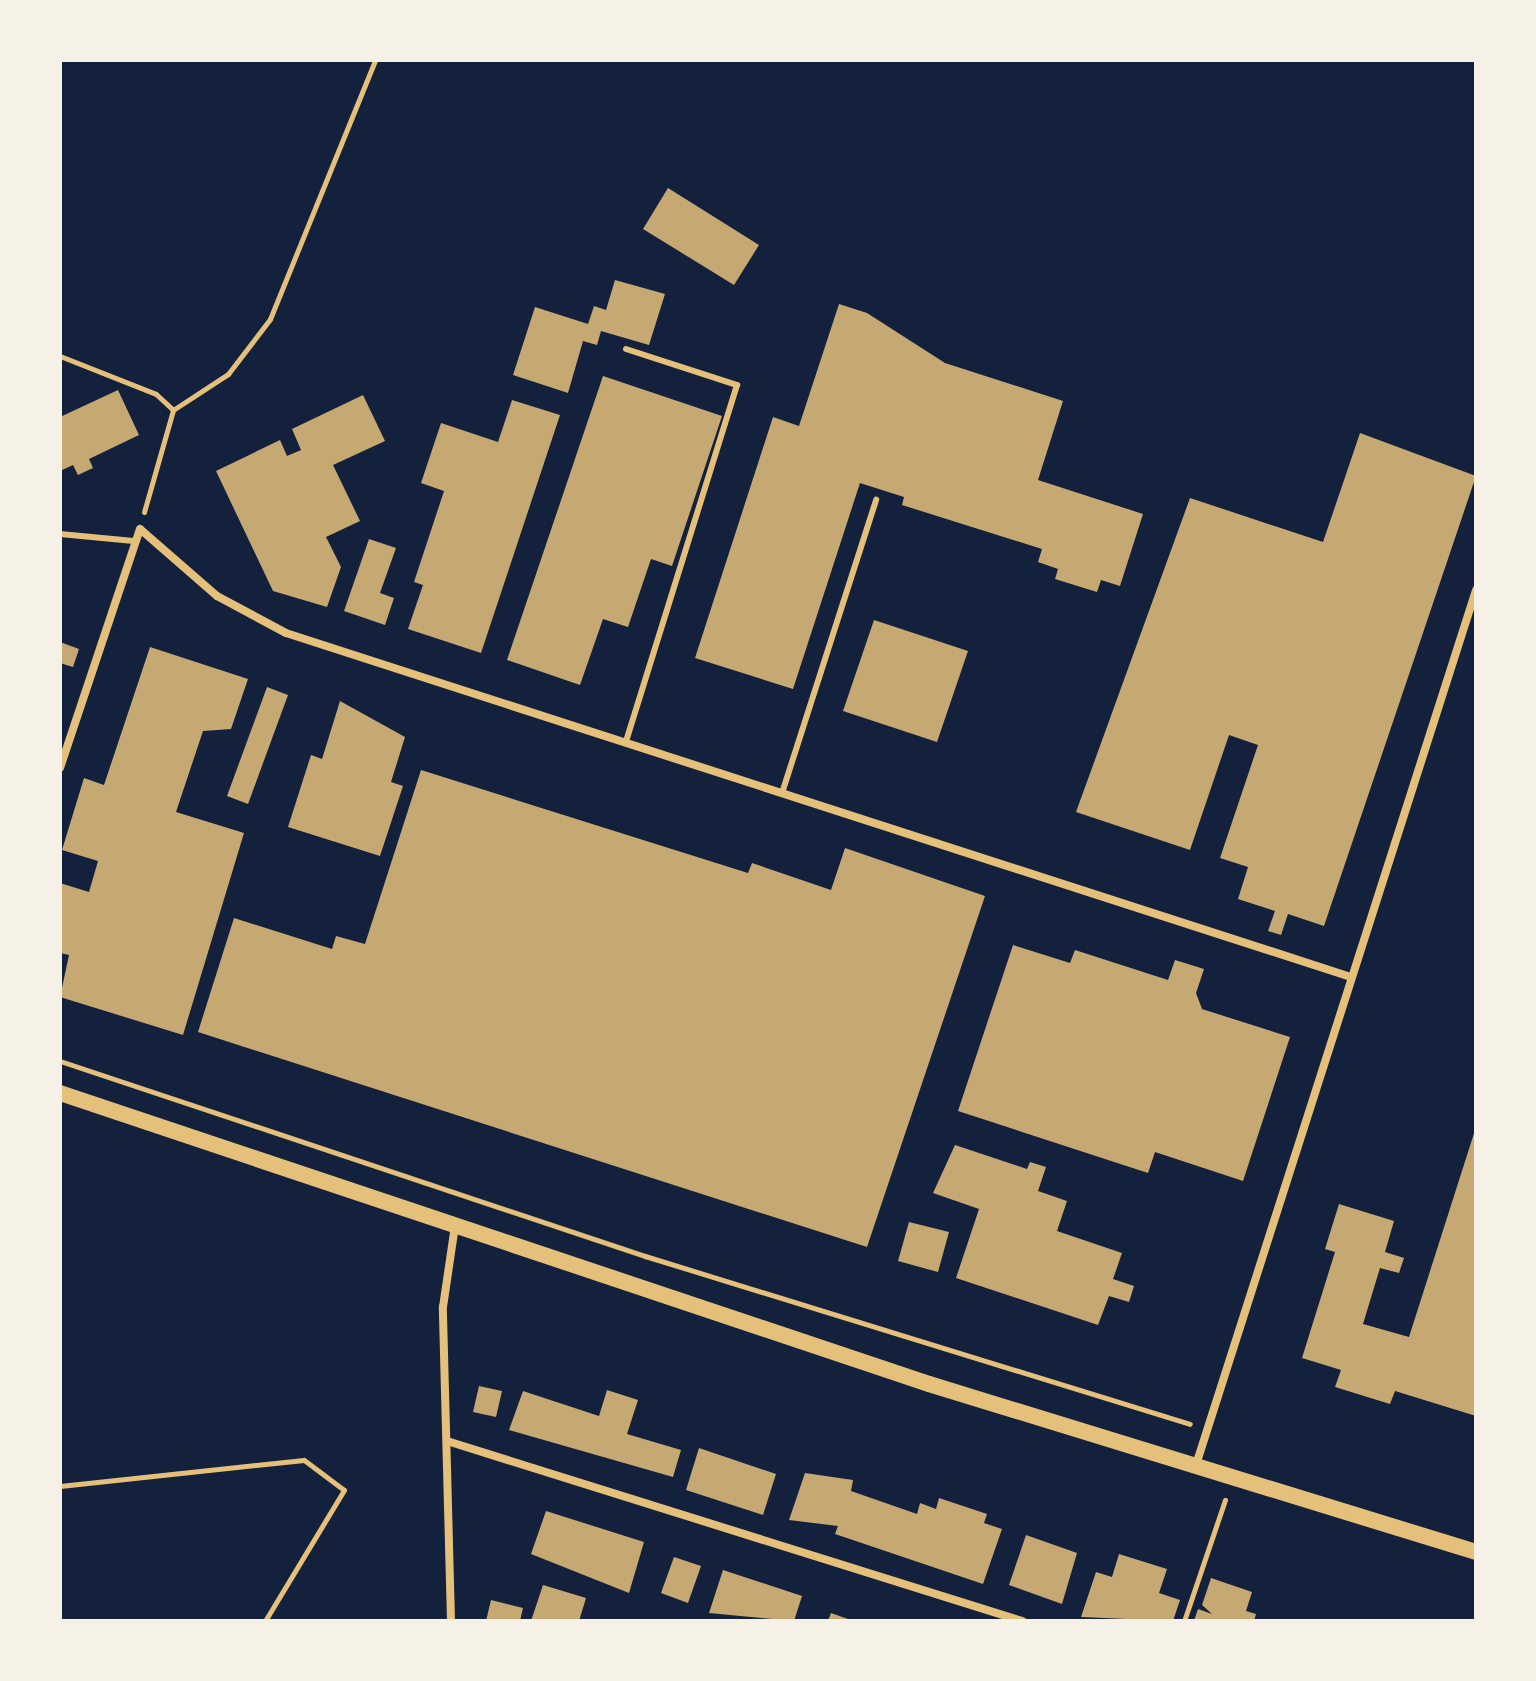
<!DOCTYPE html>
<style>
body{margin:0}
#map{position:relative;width:1536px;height:1681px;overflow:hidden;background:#14213d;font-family:"Source Sans 3",sans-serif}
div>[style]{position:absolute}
.building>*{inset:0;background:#c6a872}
.path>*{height:5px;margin:-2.5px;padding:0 2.5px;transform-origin:2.5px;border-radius:2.5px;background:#e5c07b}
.service>*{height:6px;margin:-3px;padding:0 3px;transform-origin:3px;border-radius:3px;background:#e5c07b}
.minor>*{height:8px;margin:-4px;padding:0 4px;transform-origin:4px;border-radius:4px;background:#e5c07b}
.secondary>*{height:16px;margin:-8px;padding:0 8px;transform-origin:8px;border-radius:8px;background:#e5c07b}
span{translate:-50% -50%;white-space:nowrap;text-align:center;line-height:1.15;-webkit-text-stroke:6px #f6f1e7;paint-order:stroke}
.frame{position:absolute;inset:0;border:62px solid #f6f1e7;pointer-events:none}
</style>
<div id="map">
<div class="building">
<div style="clip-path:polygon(668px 188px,759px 245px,734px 285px,643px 229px)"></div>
<div style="clip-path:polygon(615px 280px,665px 294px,649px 345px,601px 331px,597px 345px,583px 341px,568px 393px,513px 375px,535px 307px,588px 324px,594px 306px,606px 310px)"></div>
<div style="clip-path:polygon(839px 304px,867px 313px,945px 363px,1063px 401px,1038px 480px,1143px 514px,1120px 586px,1101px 580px,1097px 592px,1055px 579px,1058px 569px,1038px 562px,1042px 549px,902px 505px,904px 497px,860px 483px,793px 689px,695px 658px,773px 417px,799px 426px)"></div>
<div style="clip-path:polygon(603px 376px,722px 416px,672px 566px,651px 559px,628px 627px,603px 619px,580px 685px,507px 660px)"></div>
<div style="clip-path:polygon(118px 390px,139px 435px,89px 459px,93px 468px,78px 475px,73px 465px,60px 471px,60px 417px)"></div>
<div style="clip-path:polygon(363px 395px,385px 441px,333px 465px,360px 521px,326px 537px,341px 567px,327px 607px,273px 591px,216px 471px,280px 440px,287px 456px,301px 450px,292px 429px)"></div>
<div style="clip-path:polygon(512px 400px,560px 415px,481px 653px,408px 629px,423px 585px,414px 582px,444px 491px,421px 483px,441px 423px,498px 442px)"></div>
<div style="clip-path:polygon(1360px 433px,1476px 476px,1324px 926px,1288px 914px,1281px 935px,1268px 931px,1275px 911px,1238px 899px,1248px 867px,1220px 858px,1258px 745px,1229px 735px,1190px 850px,1076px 812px,1190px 498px,1323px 542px)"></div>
<div style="clip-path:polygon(369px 539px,396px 548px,380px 593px,394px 598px,385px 625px,344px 611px)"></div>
<div style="clip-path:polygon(874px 620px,968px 651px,937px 742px,843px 711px)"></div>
<div style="clip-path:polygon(60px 642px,79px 649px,73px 667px,60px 663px)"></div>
<div style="clip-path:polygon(150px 647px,248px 679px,231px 729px,203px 731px,176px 812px,244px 833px,183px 1035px,60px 997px,69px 955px,60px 953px,60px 883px,89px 892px,98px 861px,62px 850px,84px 778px,104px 785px)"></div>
<div style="clip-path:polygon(267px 687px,288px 695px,248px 804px,227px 796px)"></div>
<div style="clip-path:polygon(340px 701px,405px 737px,391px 782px,403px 786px,380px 856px,288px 827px,311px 755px,322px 759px)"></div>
<div style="clip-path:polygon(421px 770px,748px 873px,752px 863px,831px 890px,845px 848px,985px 896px,867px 1247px,198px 1032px,234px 918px,332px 949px,336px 936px,365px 944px)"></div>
<div style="clip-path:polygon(1013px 945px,1070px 963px,1075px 950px,1168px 980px,1175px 960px,1204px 969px,1196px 993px,1202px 1009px,1290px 1037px,1243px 1181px,1155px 1152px,1148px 1173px,958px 1111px)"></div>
<div style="clip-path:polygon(1476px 1127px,1476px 1416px,1395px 1391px,1390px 1404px,1335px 1387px,1341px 1370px,1302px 1358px,1335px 1252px,1325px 1249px,1339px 1204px,1394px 1221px,1385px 1252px,1404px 1258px,1399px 1273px,1380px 1268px,1363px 1324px,1409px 1337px)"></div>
<div style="clip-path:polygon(955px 1145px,1027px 1169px,1030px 1162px,1046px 1167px,1038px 1191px,1067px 1201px,1057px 1231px,1122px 1253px,1113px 1279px,1134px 1286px,1129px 1302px,1109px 1296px,1098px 1325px,956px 1278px,979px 1209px,933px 1193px)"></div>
<div style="clip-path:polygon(909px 1222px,949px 1232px,938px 1272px,898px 1261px)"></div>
<div style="clip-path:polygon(479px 1386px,502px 1391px,496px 1417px,473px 1412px)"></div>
<div style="clip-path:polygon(607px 1390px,638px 1400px,627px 1434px,681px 1450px,673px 1477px,509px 1430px,523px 1391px,599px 1416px)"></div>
<div style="clip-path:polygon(699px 1448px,776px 1474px,763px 1515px,686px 1490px)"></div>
<div style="clip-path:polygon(805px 1473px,853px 1480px,851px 1491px,917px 1514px,920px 1503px,936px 1509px,939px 1498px,987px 1514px,984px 1523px,1002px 1529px,983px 1584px,835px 1534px,838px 1526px,789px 1520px)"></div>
<div style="clip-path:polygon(546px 1511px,644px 1542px,629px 1593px,531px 1554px)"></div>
<div style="clip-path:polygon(1026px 1535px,1077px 1553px,1062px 1604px,1009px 1585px)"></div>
<div style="clip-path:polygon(1119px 1554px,1167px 1569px,1159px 1593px,1180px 1600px,1173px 1621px,1081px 1617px,1096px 1572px,1112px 1577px)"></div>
<div style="clip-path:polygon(674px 1557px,701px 1566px,688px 1603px,661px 1593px)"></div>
<div style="clip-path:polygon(723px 1570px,802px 1596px,794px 1621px,709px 1613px)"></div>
<div style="clip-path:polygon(1211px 1578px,1252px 1592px,1246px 1611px,1256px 1614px,1254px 1621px,1194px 1621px,1198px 1609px,1212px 1614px,1202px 1605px)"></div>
<div style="clip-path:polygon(543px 1585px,586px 1598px,579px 1621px,531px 1621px)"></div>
<div style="clip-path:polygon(491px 1600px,523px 1608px,520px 1621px,486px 1621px)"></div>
<div style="clip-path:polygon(831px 1613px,848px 1619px,847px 1621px,828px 1621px)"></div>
</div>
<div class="path">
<div style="left:60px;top:356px;width:103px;rotate:21.6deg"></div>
<div style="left:156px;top:394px;width:23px;rotate:43deg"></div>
<div style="left:144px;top:512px;width:106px;rotate:-74.1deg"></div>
<div style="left:173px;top:410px;width:66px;rotate:-33.2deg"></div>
<div style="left:228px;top:374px;width:69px;rotate:-52.6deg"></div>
<div style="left:270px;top:319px;width:279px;rotate:-67.9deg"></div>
<div style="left:60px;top:1061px;width:617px;rotate:18.43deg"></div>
<div style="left:645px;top:1256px;width:570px;rotate:17.13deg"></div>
<div style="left:60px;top:1486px;width:245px;rotate:-6.1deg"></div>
<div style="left:304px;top:1460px;width:50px;rotate:36.9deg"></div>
<div style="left:344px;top:1490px;width:153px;rotate:121.1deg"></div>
<div style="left:1184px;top:1621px;width:128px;rotate:-71.3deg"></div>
</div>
<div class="service">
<div style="left:626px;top:349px;width:117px;rotate:18deg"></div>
<div style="left:737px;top:385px;width:370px;rotate:107.3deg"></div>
<div style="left:60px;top:534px;width:74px;rotate:5.4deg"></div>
<div style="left:783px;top:790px;width:305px;rotate:-72.2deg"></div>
</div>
<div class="minor">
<div style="left:60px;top:768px;width:252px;rotate:-71.5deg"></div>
<div style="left:140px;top:529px;width:102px;rotate:41deg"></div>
<div style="left:217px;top:596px;width:78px;rotate:28.2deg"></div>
<div style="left:286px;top:633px;width:1119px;rotate:17.9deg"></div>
<div style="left:447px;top:1441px;width:603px;rotate:17.38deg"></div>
<div style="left:1195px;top:1468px;width:922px;rotate:-72.25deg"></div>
<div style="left:451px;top:1621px;width:314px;rotate:-91.5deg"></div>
<div style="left:443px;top:1307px;width:82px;rotate:-81.6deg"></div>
</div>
<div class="secondary">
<div style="left:60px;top:1093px;width:916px;rotate:18.51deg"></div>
<div style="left:929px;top:1384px;width:572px;rotate:17.07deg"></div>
</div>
<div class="frame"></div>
</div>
